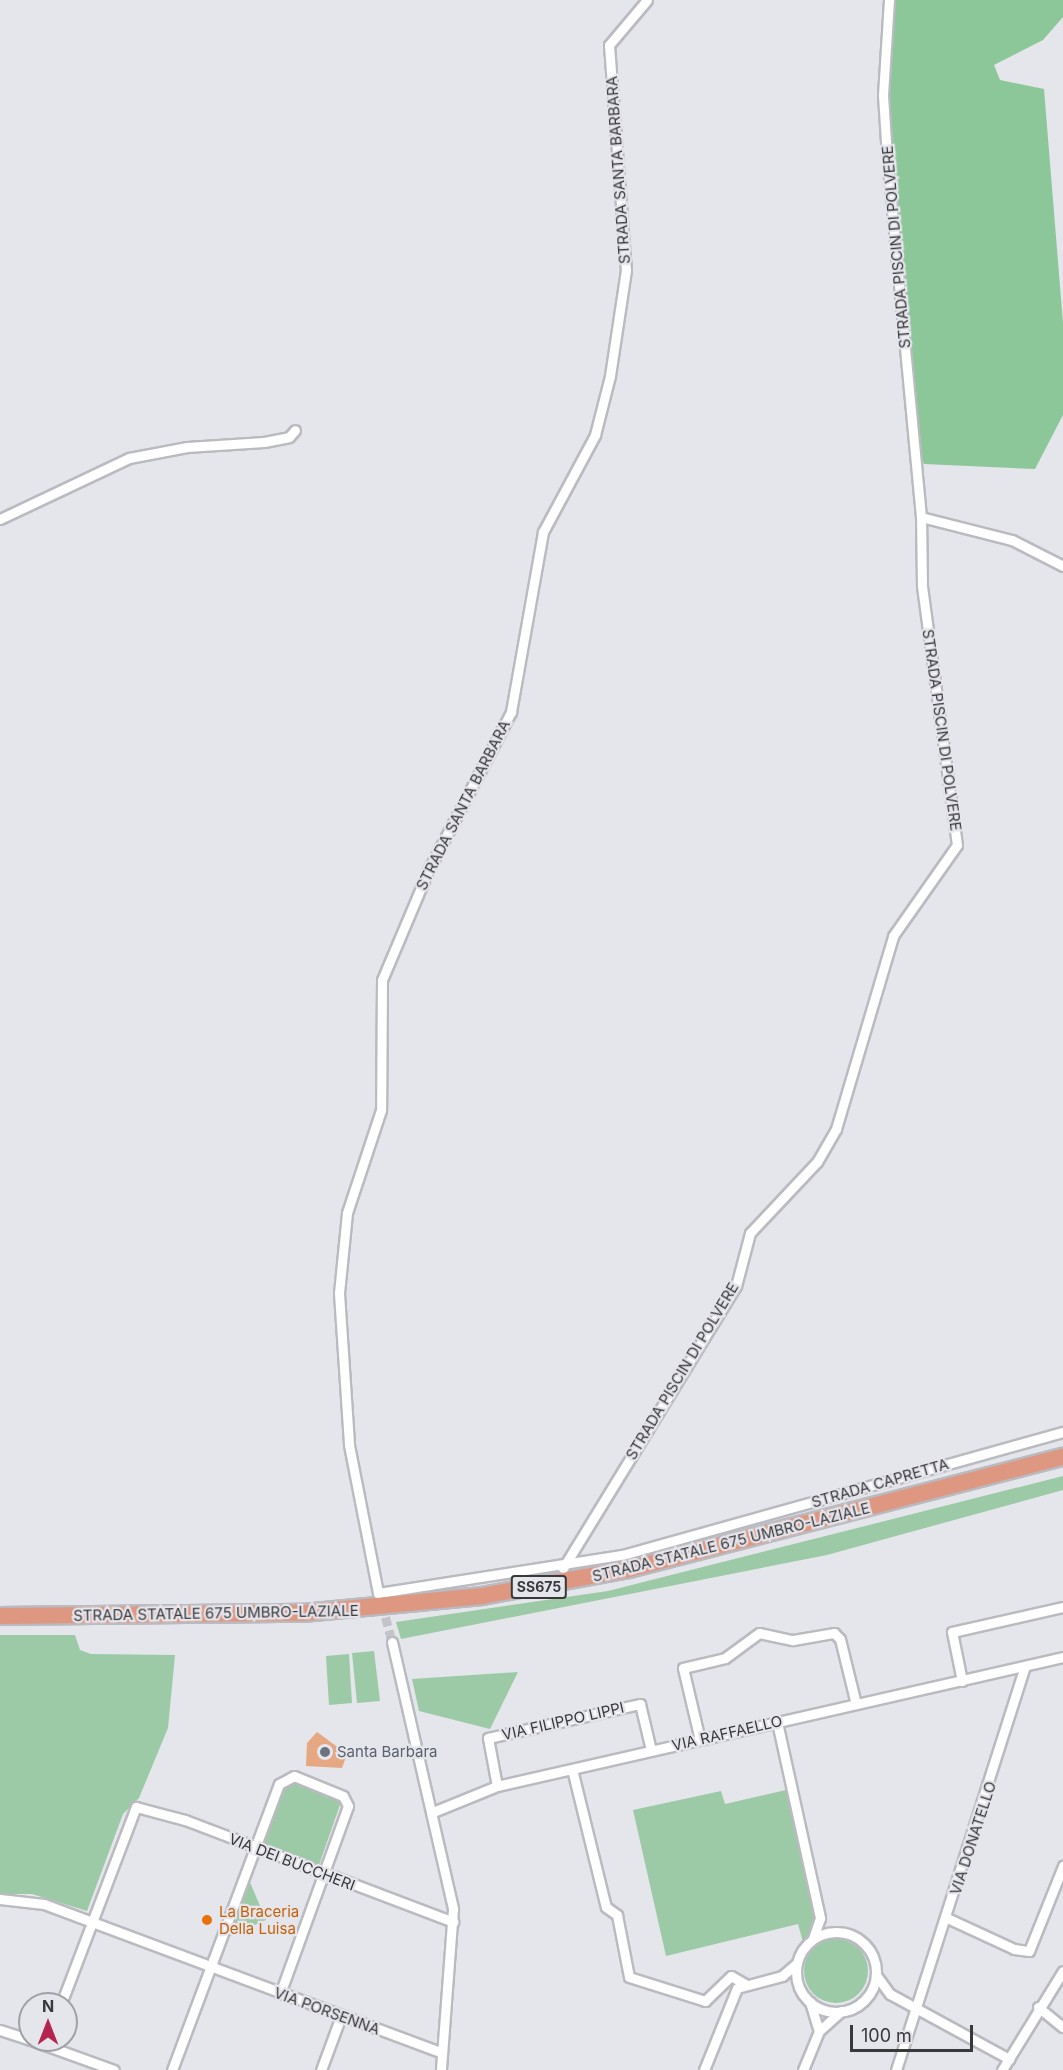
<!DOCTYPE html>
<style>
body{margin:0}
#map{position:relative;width:1063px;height:2070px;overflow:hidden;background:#e5e5ec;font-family:Inter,sans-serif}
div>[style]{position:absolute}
.green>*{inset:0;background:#9ccaa6}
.round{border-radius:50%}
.forest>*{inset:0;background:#8cc79a}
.building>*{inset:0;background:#e6a883}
.street-tunnel>*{height:9px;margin-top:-4.5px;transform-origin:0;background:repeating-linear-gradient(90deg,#c3c3c9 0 9px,transparent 0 13.5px)}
.roads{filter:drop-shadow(2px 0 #babac1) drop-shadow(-2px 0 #babac1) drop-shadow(0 2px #babac1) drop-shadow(0 -2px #babac1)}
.street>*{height:9px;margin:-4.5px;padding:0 4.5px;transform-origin:4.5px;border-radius:4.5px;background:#fff}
.street>.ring{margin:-4.5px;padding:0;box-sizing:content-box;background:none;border:9px solid #fff;border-radius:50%}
.highway>*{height:16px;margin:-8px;padding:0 8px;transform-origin:8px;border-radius:8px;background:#de9781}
.dots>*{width:16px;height:16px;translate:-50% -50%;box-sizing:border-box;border:3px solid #e5e5ec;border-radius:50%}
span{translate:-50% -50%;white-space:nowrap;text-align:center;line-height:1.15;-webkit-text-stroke:4.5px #e5e5ec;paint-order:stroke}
.shield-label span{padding:2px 4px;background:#e5e5ec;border:2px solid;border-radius:4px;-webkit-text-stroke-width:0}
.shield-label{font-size:14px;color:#39393c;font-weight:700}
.street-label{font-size:15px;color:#39393c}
.worship-label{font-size:15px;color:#5b616d}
.left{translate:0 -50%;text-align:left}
.food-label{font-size:15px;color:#c56008}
.north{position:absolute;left:18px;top:1992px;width:60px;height:60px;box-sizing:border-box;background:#e5e5ec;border:2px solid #a0a0a6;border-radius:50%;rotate:0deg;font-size:16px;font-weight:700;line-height:24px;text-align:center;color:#39393c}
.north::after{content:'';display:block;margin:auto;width:21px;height:27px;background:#b5244e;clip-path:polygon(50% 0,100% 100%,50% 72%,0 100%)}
.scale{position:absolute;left:850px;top:2025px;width:123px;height:27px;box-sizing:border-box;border:3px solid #39393c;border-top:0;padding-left:8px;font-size:18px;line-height:21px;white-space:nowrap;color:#39393c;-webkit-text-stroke:4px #e5e5ec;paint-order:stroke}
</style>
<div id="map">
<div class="green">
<div style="clip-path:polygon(1063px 1476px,1063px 1490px,827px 1555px,401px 1639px,396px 1622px,608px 1591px)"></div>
<div style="clip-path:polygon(0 1635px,75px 1635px,80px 1650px,91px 1654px,175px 1655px,168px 1728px,139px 1798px,123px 1814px,87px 1911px,32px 1894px,0 1894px)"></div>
<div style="clip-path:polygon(374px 1651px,380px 1701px,357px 1703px,352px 1653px)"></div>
<div style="clip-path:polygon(349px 1654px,352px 1703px,329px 1705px,326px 1656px)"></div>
<div style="clip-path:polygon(518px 1672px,490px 1729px,419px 1711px,412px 1679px)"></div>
<div style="clip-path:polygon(292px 1782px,341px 1802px,319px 1865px,263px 1845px,282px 1786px)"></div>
<div style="clip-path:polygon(786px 1790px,815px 1919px,812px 1933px,803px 1942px,798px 1924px,666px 1956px,633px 1810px,721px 1791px,725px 1804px)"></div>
<div style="clip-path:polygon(249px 1880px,266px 1920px,230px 1936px)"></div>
<div class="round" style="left:804px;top:1939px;width:64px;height:64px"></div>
</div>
<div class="forest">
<div style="clip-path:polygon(894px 0,1063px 0,1063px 17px,1043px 40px,994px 65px,1000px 80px,1044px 89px,1063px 323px,1063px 415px,1035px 469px,924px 464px,917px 449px,891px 154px,888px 89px)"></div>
</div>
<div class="building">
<div style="clip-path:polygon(317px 1732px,347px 1754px,342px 1768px,306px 1766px,307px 1743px)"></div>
</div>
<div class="street-tunnel">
<div style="left:382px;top:1604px;width:39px;rotate:75deg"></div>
</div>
<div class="roads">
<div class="street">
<div style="left:647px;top:0;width:59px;rotate:130.2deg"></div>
<div style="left:609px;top:45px;width:226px;rotate:85.7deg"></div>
<div style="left:626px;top:270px;width:107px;rotate:98.6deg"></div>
<div style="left:610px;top:376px;width:61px;rotate:104.3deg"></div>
<div style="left:595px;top:435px;width:110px;rotate:118.2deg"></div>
<div style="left:543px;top:532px;width:183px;rotate:100.1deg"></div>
<div style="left:511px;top:712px;width:179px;rotate:117.6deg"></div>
<div style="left:428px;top:871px;width:118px;rotate:112.9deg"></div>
<div style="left:382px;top:980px;width:130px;rotate:90.4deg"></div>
<div style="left:381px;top:1110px;width:108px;rotate:108.3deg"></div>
<div style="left:347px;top:1213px;width:80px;rotate:95.7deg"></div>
<div style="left:339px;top:1293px;width:152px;rotate:86.2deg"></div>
<div style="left:349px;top:1445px;width:151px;rotate:78.9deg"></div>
<div style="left:378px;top:1593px;width:247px;rotate:-8.9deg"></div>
<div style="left:622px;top:1555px;width:458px;rotate:-15.6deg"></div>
<div style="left:921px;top:517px;width:94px;rotate:14.2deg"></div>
<div style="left:1012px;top:540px;width:57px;rotate:27deg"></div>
<div style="left:0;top:519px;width:143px;rotate:-25.3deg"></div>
<div style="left:129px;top:458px;width:59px;rotate:-10.7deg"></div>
<div style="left:187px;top:447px;width:77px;rotate:-3.7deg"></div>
<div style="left:264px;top:442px;width:25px;rotate:-11deg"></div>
<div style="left:289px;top:437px;width:9px;rotate:-49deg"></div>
<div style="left:563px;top:1568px;width:331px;rotate:-58.5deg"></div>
<div style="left:736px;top:1286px;width:55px;rotate:-75.2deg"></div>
<div style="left:750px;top:1233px;width:98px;rotate:-46.7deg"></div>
<div style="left:817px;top:1162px;width:38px;rotate:-60deg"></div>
<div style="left:836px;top:1129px;width:201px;rotate:-73.5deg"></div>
<div style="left:893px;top:936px;width:111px;rotate:-54.9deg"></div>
<div style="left:957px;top:845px;width:262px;rotate:-97.7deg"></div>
<div style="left:922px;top:585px;width:68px;rotate:-90.8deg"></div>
<div style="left:921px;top:517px;width:362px;rotate:-95.4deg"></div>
<div style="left:887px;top:157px;width:62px;rotate:-93.7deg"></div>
<div style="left:883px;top:95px;width:95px;rotate:-86.4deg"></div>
<div style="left:392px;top:1642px;width:274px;rotate:77.1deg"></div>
<div style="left:453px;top:1909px;width:161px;rotate:94.3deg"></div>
<div style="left:962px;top:1681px;width:50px;rotate:-101.5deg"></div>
<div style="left:952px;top:1632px;width:114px;rotate:-12.7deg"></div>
<div style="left:777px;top:1722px;width:201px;rotate:77.6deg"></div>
<div style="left:820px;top:1918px;width:21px;rotate:109deg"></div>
<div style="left:700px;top:1740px;width:74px;rotate:-103.3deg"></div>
<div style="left:683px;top:1668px;width:43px;rotate:-13.4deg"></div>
<div style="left:725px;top:1658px;width:42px;rotate:-36.3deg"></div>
<div style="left:759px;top:1633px;width:35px;rotate:12deg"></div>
<div style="left:793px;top:1640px;width:42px;rotate:-9.7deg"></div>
<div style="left:834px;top:1633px;width:8px;rotate:45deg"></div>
<div style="left:840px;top:1639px;width:67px;rotate:76.2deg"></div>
<div style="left:572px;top:1769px;width:142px;rotate:76.2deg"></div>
<div style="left:606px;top:1907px;width:14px;rotate:36deg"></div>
<div style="left:617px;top:1915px;width:63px;rotate:79deg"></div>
<div style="left:629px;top:1977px;width:80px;rotate:17.5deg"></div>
<div style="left:705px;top:2001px;width:36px;rotate:-44deg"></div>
<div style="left:731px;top:1976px;width:16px;rotate:30deg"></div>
<div style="left:497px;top:1786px;width:49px;rotate:-100.6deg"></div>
<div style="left:488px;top:1738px;width:156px;rotate:-12.6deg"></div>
<div style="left:640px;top:1704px;width:47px;rotate:76.6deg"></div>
<div style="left:433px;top:1812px;width:69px;rotate:-22.1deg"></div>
<div style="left:497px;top:1786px;width:581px;rotate:-12.84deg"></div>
<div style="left:0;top:1899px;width:44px;rotate:6.5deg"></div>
<div style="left:44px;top:1904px;width:425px;rotate:20.5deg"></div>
<div style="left:947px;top:1918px;width:74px;rotate:24.8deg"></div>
<div style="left:1014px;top:1949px;width:15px;rotate:8deg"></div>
<div style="left:1029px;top:1951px;width:92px;rotate:-68.2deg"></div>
<div class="ring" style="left:796px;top:1932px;width:71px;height:71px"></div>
<div style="left:876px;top:1975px;width:24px;rotate:54deg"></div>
<div style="left:890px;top:1994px;width:136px;rotate:28.6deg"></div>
<div style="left:810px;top:2002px;width:30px;rotate:73deg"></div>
<div style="left:61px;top:2004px;width:211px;rotate:-69.2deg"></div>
<div style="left:136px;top:1807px;width:51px;rotate:14.9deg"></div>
<div style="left:185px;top:1820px;width:287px;rotate:20.8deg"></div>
<div style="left:1038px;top:2007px;width:32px;rotate:39deg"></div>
<div style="left:0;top:2030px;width:32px;rotate:18deg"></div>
<div style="left:31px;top:2040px;width:88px;rotate:19.9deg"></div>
<div style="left:172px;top:2070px;width:305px;rotate:-69.5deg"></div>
<div style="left:279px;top:1784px;width:17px;rotate:-28deg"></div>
<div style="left:294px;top:1776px;width:53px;rotate:22.2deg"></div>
<div style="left:343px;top:1796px;width:11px;rotate:63deg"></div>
<div style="left:348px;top:1806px;width:200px;rotate:109.9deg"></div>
<div style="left:321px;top:2070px;width:58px;rotate:-69.7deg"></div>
<div style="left:704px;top:2070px;width:88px;rotate:-68.1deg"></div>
<div style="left:737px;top:1988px;width:47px;rotate:-14.9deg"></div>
<div style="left:782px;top:1976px;width:20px;rotate:-41deg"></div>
<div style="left:803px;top:2070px;width:42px;rotate:-67.7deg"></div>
<div style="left:819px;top:2031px;width:30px;rotate:-42deg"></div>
<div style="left:896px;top:2070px;width:424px;rotate:-72.3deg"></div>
<div style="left:1002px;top:2070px;width:116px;rotate:-58.4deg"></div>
</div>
<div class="highway">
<div style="left:0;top:1616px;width:303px;rotate:-0.6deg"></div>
<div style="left:303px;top:1613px;width:180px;rotate:-5.4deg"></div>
<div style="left:482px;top:1596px;width:149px;rotate:-10.4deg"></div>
<div style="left:629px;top:1569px;width:448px;rotate:-14.5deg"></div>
</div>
</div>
<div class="dots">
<div style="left:325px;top:1752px;background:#6b7280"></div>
<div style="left:207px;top:1920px;background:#e8710a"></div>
</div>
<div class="shield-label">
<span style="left:539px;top:1587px">SS675</span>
</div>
<div class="street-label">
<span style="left:618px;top:170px;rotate:-94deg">STRADA SANTA BARBARA</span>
<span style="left:896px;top:247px;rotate:-95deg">STRADA PISCIN DI POLVERE</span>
<span style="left:942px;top:730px;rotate:82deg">STRADA PISCIN DI POLVERE</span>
<span style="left:463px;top:805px;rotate:-63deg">STRADA SANTA BARBARA</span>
<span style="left:682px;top:1371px;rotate:-59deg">STRADA PISCIN DI POLVERE</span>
<span style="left:880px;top:1483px;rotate:-16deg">STRADA CAPRETTA</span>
<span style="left:731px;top:1542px;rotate:-14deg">STRADA STATALE 675 UMBRO-LAZIALE</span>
<span style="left:216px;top:1613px;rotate:-1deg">STRADA STATALE 675 UMBRO-LAZIALE</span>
<span style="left:563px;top:1721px;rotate:-13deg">VIA FILIPPO LIPPI</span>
<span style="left:727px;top:1733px;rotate:-13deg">VIA RAFFAELLO</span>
<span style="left:973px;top:1838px;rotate:-72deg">VIA DONATELLO</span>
<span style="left:292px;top:1862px;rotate:21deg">VIA DEI BUCCHERI</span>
<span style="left:327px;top:2011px;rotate:20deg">VIA PORSENNA</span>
</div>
<div class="worship-label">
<span class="left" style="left:337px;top:1752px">Santa Barbara</span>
</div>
<div class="food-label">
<span class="left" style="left:219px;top:1920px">La Braceria<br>Della Luisa</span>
</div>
<div class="north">N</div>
<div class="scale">100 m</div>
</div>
